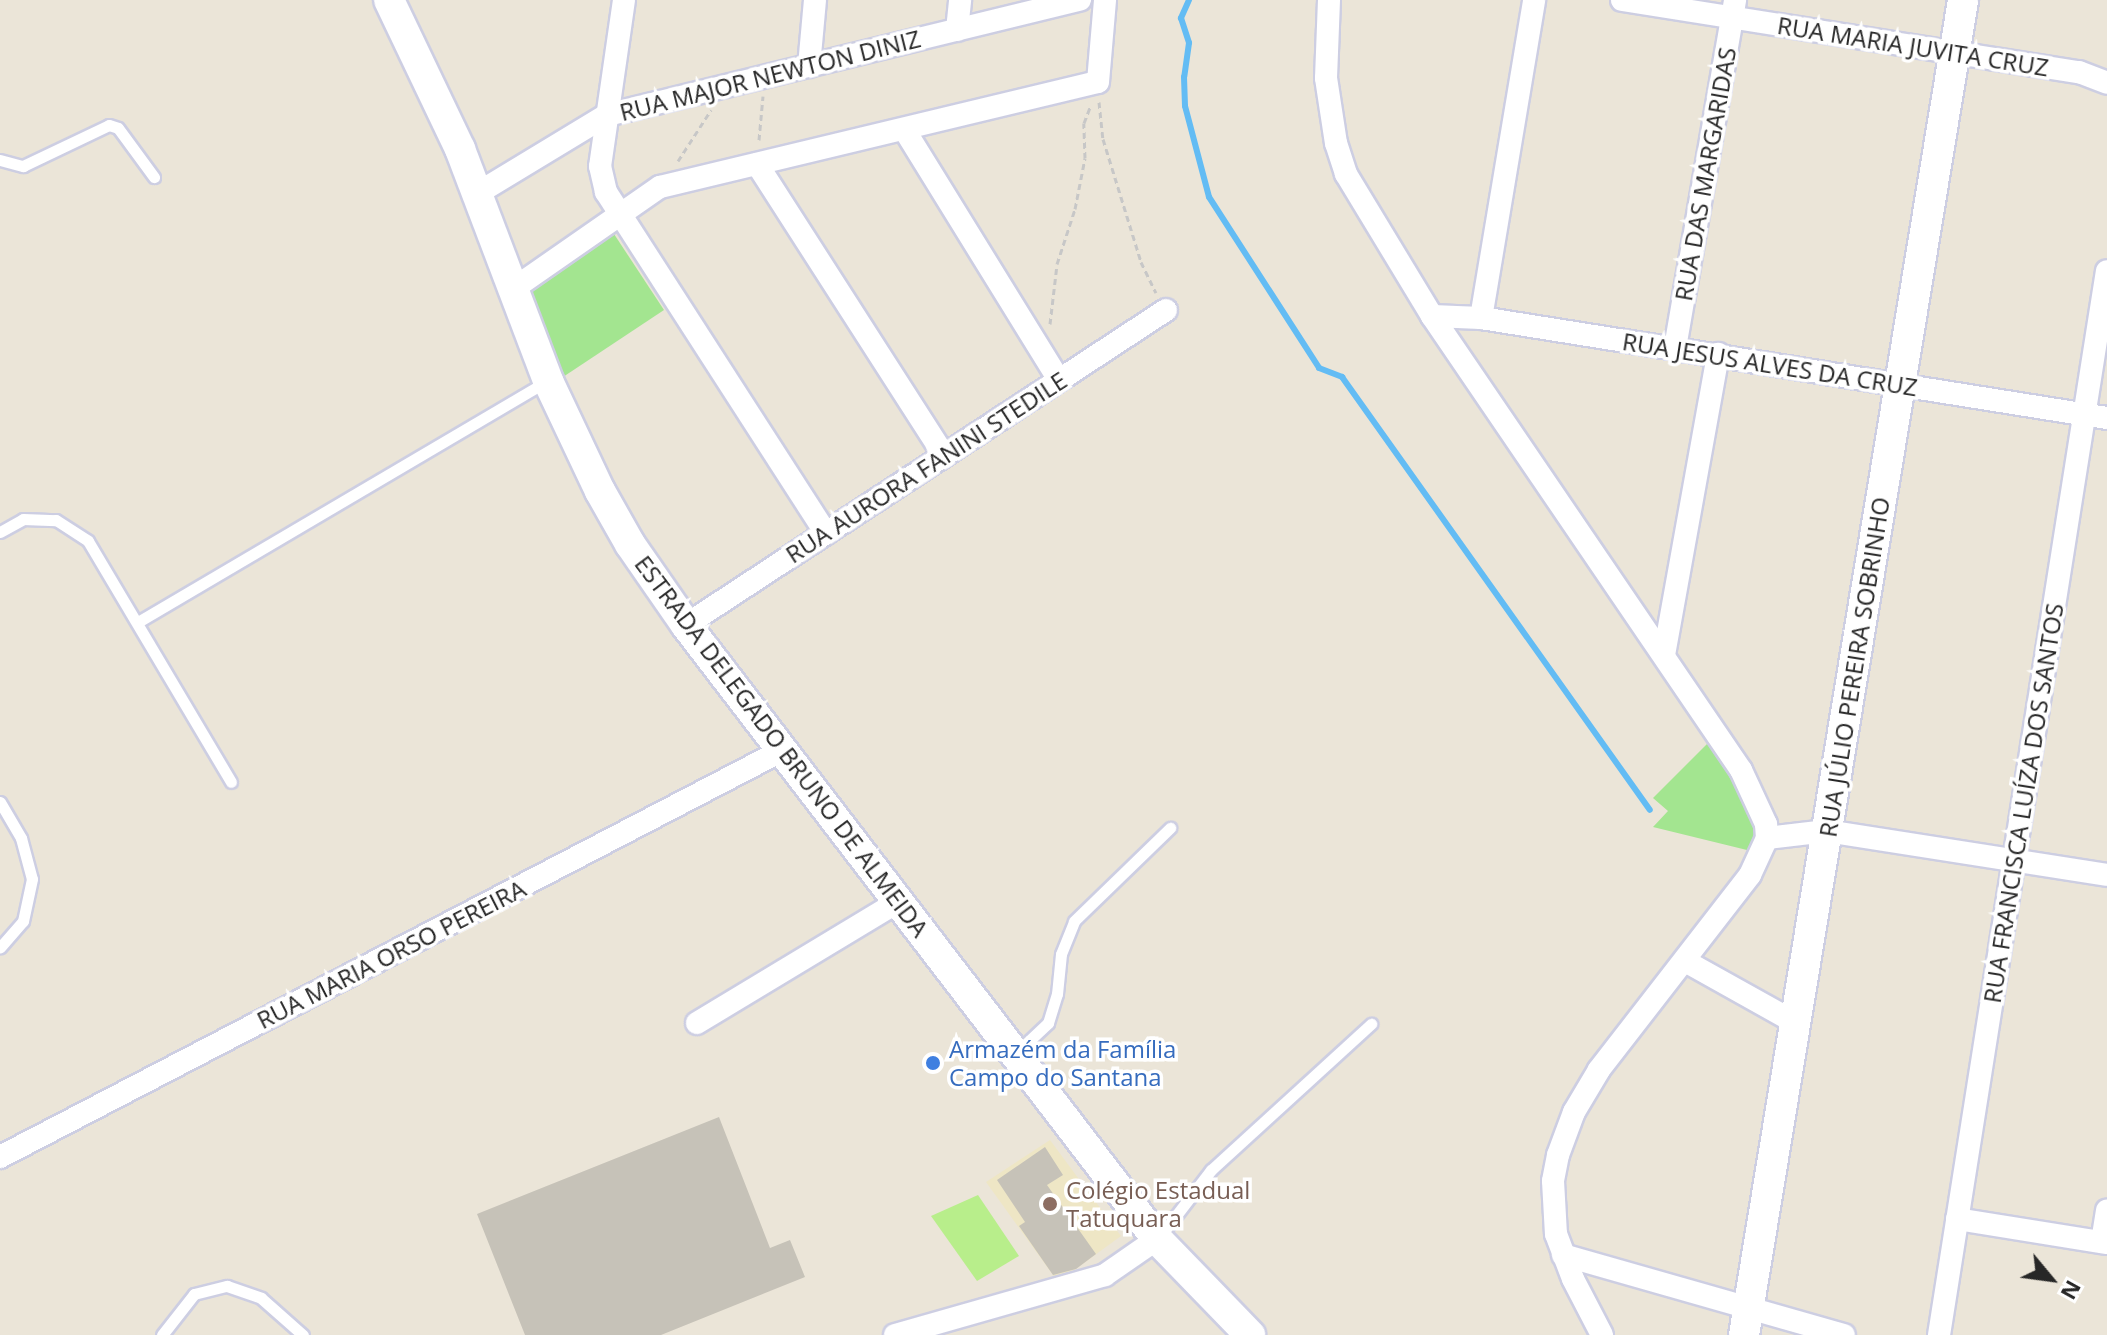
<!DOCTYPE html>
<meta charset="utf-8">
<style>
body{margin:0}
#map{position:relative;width:2107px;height:1335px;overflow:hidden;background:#ebe5d8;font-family:"Open Sans",sans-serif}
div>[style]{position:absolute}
.education>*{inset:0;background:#eee6c5}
.green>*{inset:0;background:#a3e590}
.pitch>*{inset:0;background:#b8ee8b}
.stream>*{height:6px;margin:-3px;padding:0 3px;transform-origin:3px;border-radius:3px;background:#63bcf4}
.building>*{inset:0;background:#c6c2b8}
.path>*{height:3px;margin-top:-1.5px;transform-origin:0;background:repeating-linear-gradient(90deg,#c7c7c7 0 6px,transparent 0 10px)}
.roads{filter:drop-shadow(2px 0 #cdcee2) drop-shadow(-2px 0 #cdcee2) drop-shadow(0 2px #cdcee2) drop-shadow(0 -2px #cdcee2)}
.lane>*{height:11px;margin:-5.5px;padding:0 5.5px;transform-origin:5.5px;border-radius:5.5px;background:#fff}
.street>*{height:22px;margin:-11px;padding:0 11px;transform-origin:11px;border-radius:11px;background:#fff}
.secondary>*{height:30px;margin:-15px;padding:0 15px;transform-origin:15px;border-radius:15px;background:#fff}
.dots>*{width:22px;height:22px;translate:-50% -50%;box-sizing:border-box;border:4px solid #fff;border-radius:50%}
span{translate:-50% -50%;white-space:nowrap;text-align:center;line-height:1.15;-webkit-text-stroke:7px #fff;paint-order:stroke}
.street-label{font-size:24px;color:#272727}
.shop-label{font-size:24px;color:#366cbe}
.left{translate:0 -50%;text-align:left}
.education-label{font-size:24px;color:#785e54}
.north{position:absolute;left:2011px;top:1239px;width:80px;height:80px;-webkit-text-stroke:6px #fff;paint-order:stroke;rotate:119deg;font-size:22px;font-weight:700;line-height:32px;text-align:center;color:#272727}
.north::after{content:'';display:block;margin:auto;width:28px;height:36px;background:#272727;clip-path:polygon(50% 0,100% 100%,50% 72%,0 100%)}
</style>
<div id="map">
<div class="education">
<div style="clip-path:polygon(1050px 1140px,1121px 1236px,1058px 1282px,986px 1182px)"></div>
</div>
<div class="green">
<div style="clip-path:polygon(614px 234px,664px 310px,563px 377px,529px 292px)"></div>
<div style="clip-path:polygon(1709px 742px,1752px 812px,1755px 828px,1751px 851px,1653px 827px,1668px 811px,1653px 798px)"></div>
</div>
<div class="pitch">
<div style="clip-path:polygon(978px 1195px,1019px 1256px,977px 1281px,931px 1216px)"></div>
</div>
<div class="stream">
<div style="left:1189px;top:0;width:20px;rotate:114deg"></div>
<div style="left:1181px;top:18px;width:26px;rotate:72deg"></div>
<div style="left:1189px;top:43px;width:34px;rotate:98deg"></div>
<div style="left:1184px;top:77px;width:29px;rotate:88deg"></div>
<div style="left:1185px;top:106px;width:94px;rotate:75.2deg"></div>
<div style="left:1209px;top:197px;width:203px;rotate:57.2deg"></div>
<div style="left:1319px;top:368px;width:25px;rotate:21deg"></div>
<div style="left:1342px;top:377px;width:531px;rotate:54.58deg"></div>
</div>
<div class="building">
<div style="clip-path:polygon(719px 1117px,770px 1248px,790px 1240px,805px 1277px,661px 1335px,525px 1335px,477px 1214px)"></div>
<div style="clip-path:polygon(1045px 1147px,1063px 1175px,1047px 1185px,1096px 1254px,1076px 1269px,1053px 1275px,1019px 1226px,1025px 1222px,997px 1180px)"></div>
</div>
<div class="path">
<div style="left:1099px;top:102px;width:37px;rotate:84deg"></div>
<div style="left:1103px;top:139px;width:129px;rotate:72.8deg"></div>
<div style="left:1141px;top:262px;width:34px;rotate:64deg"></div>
<div style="left:759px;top:140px;width:44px;rotate:-84.8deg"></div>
<div style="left:678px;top:161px;width:61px;rotate:-57.1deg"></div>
<div style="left:1050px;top:324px;width:60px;rotate:-83.3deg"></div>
<div style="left:1057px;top:264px;width:58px;rotate:-71.9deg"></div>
<div style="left:1075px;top:209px;width:52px;rotate:-78.9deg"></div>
<div style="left:1085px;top:158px;width:35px;rotate:-92deg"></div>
<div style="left:1084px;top:123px;width:19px;rotate:-69deg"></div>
</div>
<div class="roads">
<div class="lane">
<div style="left:0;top:160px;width:24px;rotate:15deg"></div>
<div style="left:23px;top:166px;width:95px;rotate:-25.5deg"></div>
<div style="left:109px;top:125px;width:9px;rotate:18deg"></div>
<div style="left:118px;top:128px;width:61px;rotate:53.7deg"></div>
<div style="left:0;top:532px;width:26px;rotate:-29deg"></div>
<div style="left:23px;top:519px;width:33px;rotate:2deg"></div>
<div style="left:56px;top:520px;width:38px;rotate:33deg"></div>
<div style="left:88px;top:541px;width:280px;rotate:59.3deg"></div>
<div style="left:138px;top:622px;width:475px;rotate:-30.5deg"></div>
<div style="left:0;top:802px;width:42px;rotate:59.7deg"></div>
<div style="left:21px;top:838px;width:42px;rotate:75deg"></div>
<div style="left:32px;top:879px;width:43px;rotate:102.1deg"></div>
<div style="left:23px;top:921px;width:35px;rotate:131deg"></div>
<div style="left:1016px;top:1053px;width:44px;rotate:-43.2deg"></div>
<div style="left:1048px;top:1023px;width:30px;rotate:-73deg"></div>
<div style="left:1057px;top:994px;width:40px;rotate:-84.3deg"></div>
<div style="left:1061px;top:954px;width:35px;rotate:-68deg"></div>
<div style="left:1074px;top:921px;width:134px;rotate:-44.1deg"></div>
<div style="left:1158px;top:1239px;width:87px;rotate:-52.5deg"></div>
<div style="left:1211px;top:1170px;width:217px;rotate:-42.4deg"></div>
<div style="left:162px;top:1335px;width:52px;rotate:-52deg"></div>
<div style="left:194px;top:1294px;width:34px;rotate:-14deg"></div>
<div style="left:227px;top:1286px;width:36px;rotate:19deg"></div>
<div style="left:261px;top:1298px;width:56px;rotate:41.4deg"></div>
</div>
<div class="street">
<div style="left:624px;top:0;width:168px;rotate:98.2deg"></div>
<div style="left:600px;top:166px;width:27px;rotate:77deg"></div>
<div style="left:606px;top:192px;width:406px;rotate:57.2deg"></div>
<div style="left:1329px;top:0;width:78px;rotate:92.2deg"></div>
<div style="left:1326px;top:78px;width:66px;rotate:81.3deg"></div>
<div style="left:1336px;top:143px;width:33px;rotate:72deg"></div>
<div style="left:1346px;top:174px;width:166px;rotate:58.8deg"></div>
<div style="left:1432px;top:316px;width:549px;rotate:55.76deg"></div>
<div style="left:1741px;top:770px;width:60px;rotate:65.2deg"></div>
<div style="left:1766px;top:824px;width:14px;rotate:86deg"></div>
<div style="left:1767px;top:838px;width:41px;rotate:114.7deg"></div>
<div style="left:1750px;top:875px;width:247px;rotate:127.8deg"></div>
<div style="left:1599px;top:1070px;width:49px;rotate:120.8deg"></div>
<div style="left:1574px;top:1112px;width:46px;rotate:110.4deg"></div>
<div style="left:1558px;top:1155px;width:26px;rotate:101deg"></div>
<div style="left:1553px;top:1181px;width:53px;rotate:86.8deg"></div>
<div style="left:1556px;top:1234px;width:48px;rotate:69.3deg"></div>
<div style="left:1573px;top:1279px;width:63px;rotate:62.6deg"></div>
<div style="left:1622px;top:0;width:463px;rotate:9deg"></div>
<div style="left:2079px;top:72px;width:30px;rotate:21deg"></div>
<div style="left:957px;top:30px;width:30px;rotate:-84deg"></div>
<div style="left:809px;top:66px;width:66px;rotate:-84.8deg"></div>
<div style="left:904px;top:129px;width:295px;rotate:58.3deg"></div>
<div style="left:757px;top:164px;width:346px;rotate:57.3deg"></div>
<div style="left:478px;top:193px;width:151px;rotate:-31.2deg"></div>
<div style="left:607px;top:115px;width:487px;rotate:-13.7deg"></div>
<div style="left:513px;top:289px;width:179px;rotate:-34.8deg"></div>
<div style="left:660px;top:187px;width:450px;rotate:-13.5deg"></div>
<div style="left:1098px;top:82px;width:82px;rotate:-85.1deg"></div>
<div style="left:1432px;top:316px;width:49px;rotate:2.3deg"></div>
<div style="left:1481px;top:318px;width:634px;rotate:9.08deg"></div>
<div style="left:1481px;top:318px;width:322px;rotate:-80.5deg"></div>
<div style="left:1675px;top:348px;width:353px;rotate:-80.2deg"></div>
<div style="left:686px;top:625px;width:574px;rotate:-33.27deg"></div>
<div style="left:1664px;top:655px;width:306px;rotate:-79.8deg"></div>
<div style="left:1767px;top:838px;width:60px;rotate:-6.7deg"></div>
<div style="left:1827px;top:831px;width:283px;rotate:8.9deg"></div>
<div style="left:1685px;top:961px;width:127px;rotate:29.2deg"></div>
<div style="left:697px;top:1023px;width:236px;rotate:-31.1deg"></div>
<div style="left:0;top:1157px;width:882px;rotate:-27.47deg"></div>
<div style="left:1957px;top:1219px;width:152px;rotate:9.1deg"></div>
<div style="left:2102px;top:1242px;width:32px;rotate:-81deg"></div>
<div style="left:1563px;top:1255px;width:292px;rotate:15.9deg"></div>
<div style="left:895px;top:1335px;width:218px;rotate:-15.9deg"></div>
<div style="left:1105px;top:1275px;width:63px;rotate:-34.7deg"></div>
<div style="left:1939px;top:1335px;width:1077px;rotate:-81.03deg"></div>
</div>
<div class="secondary">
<div style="left:389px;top:0;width:165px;rotate:64.5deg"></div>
<div style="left:460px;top:149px;width:248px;rotate:69.2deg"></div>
<div style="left:548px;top:381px;width:122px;rotate:64.7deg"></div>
<div style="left:600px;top:491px;width:61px;rotate:60.5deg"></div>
<div style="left:630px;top:544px;width:98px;rotate:55.3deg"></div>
<div style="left:686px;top:625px;width:774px;rotate:52.51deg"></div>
<div style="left:1157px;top:1239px;width:134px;rotate:45.9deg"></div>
<div style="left:1744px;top:1335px;width:1353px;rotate:-80.68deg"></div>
</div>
</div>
<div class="dots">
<div style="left:933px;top:1063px;background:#3f7fe0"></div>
<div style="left:1050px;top:1204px;background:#8d6e63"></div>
</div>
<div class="street-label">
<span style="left:1913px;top:46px;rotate:9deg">RUA MARIA JUVITA CRUZ</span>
<span style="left:770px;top:75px;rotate:-14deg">RUA MAJOR NEWTON DINIZ</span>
<span style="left:1705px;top:174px;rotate:-80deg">RUA DAS MARGARIDAS</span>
<span style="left:1770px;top:364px;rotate:9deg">RUA JESUS ALVES DA CRUZ</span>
<span style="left:926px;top:467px;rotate:-33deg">RUA AURORA FANINI STEDILE</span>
<span style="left:1854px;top:667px;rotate:-81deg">RUA JÚLIO PEREIRA SOBRINHO</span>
<span style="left:782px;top:746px;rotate:53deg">ESTRADA DELEGADO BRUNO DE ALMEIDA</span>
<span style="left:2023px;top:803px;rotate:-81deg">RUA FRANCISCA LUÍZA DOS SANTOS</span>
<span style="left:391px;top:954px;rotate:-27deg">RUA MARIA ORSO PEREIRA</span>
</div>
<div class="shop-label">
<span class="left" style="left:949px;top:1063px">Armazém da Família<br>Campo do Santana</span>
</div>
<div class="education-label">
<span class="left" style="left:1066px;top:1204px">Colégio Estadual<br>Tatuquara</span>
</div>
<div class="north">N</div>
</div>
